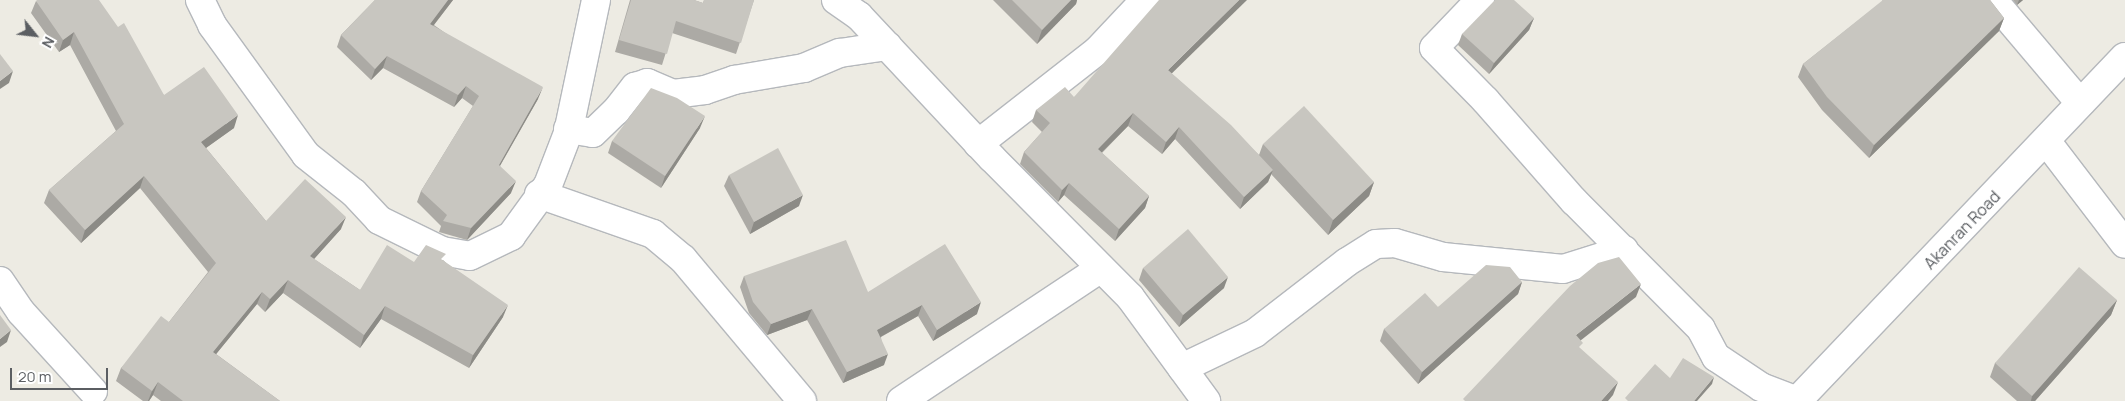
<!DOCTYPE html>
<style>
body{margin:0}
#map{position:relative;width:2125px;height:401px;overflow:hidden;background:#edebe3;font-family:Manrope,sans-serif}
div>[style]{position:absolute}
.roads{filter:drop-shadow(1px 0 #b5b8bc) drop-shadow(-1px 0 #b5b8bc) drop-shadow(0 1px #b5b8bc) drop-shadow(0 -1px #b5b8bc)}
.street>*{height:28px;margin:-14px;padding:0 14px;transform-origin:14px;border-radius:14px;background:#fff}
.secondary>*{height:28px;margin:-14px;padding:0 14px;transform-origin:14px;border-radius:14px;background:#fff}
.wall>*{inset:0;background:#acaaa5}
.shaded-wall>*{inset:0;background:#8c8b86}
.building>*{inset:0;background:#c8c6c0}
span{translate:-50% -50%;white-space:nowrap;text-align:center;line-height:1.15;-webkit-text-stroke:5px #fff;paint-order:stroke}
.street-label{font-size:16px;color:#5b5e62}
.north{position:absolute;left:10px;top:10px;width:50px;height:50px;-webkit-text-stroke:4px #fff;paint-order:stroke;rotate:119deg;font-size:14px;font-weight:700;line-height:20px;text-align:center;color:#5b5e62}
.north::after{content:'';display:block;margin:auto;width:18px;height:22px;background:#5b5e62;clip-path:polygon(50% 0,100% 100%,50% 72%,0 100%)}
.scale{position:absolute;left:10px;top:368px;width:98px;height:22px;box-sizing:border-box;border:2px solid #5b5e62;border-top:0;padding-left:6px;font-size:15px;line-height:18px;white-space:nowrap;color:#5b5e62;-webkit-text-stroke:4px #fff;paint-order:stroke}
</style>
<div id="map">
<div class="roads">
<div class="street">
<div style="left:200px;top:0;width:28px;rotate:64deg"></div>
<div style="left:212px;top:25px;width:160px;rotate:54.1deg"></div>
<div style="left:306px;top:155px;width:61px;rotate:38.4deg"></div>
<div style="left:354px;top:193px;width:37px;rotate:47deg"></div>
<div style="left:379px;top:220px;width:70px;rotate:26.2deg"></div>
<div style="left:442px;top:251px;width:28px;rotate:10deg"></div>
<div style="left:470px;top:256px;width:46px;rotate:-26deg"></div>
<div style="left:511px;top:236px;width:63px;rotate:-54deg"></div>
<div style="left:548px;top:185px;width:56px;rotate:-69deg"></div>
<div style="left:568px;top:133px;width:136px;rotate:-78.1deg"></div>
<div style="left:836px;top:0;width:28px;rotate:35deg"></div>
<div style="left:859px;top:16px;width:195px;rotate:46.9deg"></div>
<div style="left:992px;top:158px;width:196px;rotate:45.2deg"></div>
<div style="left:1130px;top:297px;width:129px;rotate:53.8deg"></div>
<div style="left:1480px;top:0;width:66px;rotate:133.8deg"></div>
<div style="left:1434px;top:48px;width:74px;rotate:45.5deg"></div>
<div style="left:1486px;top:101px;width:133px;rotate:48.7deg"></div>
<div style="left:1574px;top:201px;width:180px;rotate:45.2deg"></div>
<div style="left:1701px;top:329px;width:32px;rotate:62deg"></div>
<div style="left:1716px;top:357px;width:54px;rotate:33.7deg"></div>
<div style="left:1761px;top:387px;width:40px;rotate:21deg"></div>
<div style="left:1993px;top:0;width:135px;rotate:49.8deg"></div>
<div style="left:568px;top:129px;width:25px;rotate:9deg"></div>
<div style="left:593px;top:133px;width:32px;rotate:-44deg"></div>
<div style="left:616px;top:111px;width:31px;rotate:-52deg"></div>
<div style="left:635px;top:87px;width:13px;rotate:-18deg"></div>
<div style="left:647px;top:83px;width:28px;rotate:23deg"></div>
<div style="left:673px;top:94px;width:32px;rotate:-7deg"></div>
<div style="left:705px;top:90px;width:31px;rotate:-19deg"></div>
<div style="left:734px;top:80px;width:71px;rotate:-9.7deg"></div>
<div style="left:804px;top:68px;width:39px;rotate:-23deg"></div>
<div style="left:840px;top:53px;width:48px;rotate:-8.5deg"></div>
<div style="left:2047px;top:142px;width:128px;rotate:52.6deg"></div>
<div style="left:978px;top:144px;width:151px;rotate:-38deg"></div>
<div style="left:1097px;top:51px;width:70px;rotate:-46.7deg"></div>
<div style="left:539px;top:194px;width:121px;rotate:19.3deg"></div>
<div style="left:653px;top:234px;width:39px;rotate:40deg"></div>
<div style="left:683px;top:259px;width:185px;rotate:50deg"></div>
<div style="left:0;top:281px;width:37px;rotate:56deg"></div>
<div style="left:21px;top:312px;width:107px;rotate:47.7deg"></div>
<div style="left:1182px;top:368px;width:81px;rotate:-25.6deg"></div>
<div style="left:1255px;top:333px;width:116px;rotate:-37.7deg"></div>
<div style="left:1347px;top:262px;width:34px;rotate:-32deg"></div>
<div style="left:1376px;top:244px;width:19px;rotate:-3deg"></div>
<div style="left:1395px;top:243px;width:50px;rotate:16.3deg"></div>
<div style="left:1443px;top:257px;width:121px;rotate:5.7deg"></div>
<div style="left:1563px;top:269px;width:64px;rotate:-17.3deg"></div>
<div style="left:901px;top:401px;width:240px;rotate:-33.6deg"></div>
</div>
<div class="secondary">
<div style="left:1797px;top:401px;width:475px;rotate:-46.4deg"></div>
</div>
</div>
<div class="wall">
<div style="clip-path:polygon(375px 0,453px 0,434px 25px,538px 99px,500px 166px,511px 193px,467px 240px,439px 232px,441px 226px,417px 202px,421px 191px,473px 106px,462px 98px,454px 107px,383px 68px,371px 80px,337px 47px,341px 35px)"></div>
<div style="clip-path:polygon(630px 0,694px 0,703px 3px,704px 0,754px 0,736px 54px,672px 33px,662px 65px,615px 52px)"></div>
<div style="clip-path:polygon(993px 0,1077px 0,1076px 4px,1037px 44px)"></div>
<div style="clip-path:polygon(1882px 0,1990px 0,2004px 18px,1999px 31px,1869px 158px,1822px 110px,1798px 77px,1803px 64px,1883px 1px)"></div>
<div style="clip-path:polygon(2013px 0,2023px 0,2017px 5px)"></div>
<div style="clip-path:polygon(36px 1px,164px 95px,234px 128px,206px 148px,266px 221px,341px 229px,314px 259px,360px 290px,414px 262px,443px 260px,503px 317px,469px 368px,381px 319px,360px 348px,283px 293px,265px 312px,257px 304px,216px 354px,280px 401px,161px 401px,153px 395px,149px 401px,143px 401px,116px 381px,121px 368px,169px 322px,208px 272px,140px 188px,81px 243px,44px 203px,49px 190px,116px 131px,70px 45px,59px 52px,31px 13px)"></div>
<div style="clip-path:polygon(1534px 18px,1529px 30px,1489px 74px,1458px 45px,1462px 34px)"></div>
<div style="clip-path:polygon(1172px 74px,1259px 155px,1263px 144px,1374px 182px,1369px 196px,1328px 235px,1271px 174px,1268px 182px,1240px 209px,1175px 139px,1162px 154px,1128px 126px,1102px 153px,1149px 196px,1145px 208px,1115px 241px,1064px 195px,1058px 202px,1020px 164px,1024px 152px,1042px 132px,1032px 122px,1036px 110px,1074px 97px)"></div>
<div style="clip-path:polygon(700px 128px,661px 188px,608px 153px,612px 141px)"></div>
<div style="clip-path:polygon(729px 175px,799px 206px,750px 234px,724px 186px)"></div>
<div style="clip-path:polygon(1143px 268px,1224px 288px,1179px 327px,1139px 280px)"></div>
<div style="clip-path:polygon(744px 276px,868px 292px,977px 314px,933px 341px,918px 316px,881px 337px,884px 365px,843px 383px,807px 320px,767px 335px,749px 313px,740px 287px)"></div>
<div style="clip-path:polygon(1522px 282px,1518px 294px,1418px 384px,1380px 341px,1384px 329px,1438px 307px)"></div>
<div style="clip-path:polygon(2117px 300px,2111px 315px,2035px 401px,2017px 401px,1990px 377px,1995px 363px)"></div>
</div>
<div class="shaded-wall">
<div style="clip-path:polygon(448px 0,453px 0,426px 35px,430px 24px)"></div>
<div style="clip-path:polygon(1071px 0,1077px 0,1076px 4px,1037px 44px,1042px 30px)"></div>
<div style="clip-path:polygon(1239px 0,1247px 0,1163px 82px,1168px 70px)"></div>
<div style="clip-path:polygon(2019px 0,2023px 0,2017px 5px)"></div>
<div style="clip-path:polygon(1534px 18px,1529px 30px,1489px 74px,1494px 63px)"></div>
<div style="clip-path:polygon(2004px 18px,1999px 31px,1869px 158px,1874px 145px)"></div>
<div style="clip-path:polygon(74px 32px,70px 45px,59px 52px,63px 40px)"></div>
<div style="clip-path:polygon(387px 56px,383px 68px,371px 80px,375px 69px)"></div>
<div style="clip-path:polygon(13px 71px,9px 83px,0 89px,0 81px)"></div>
<div style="clip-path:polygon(466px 86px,462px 98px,454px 107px,458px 95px)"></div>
<div style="clip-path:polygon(543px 87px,538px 99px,494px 176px,499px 165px)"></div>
<div style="clip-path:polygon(1133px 113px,1128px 126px,1093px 161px,1098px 149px)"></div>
<div style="clip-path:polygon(238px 115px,234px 128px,196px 155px,201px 142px)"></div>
<div style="clip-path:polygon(705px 116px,700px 128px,661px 188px,665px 176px)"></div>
<div style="clip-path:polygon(1179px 127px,1175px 139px,1162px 154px,1166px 142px)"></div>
<div style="clip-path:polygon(1273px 170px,1268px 182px,1240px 209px,1244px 197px)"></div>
<div style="clip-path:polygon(144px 176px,140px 188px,81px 243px,85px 230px)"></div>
<div style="clip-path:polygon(516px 181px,511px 193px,467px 240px,471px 228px)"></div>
<div style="clip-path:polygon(1374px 182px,1369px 196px,1328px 235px,1333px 220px)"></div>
<div style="clip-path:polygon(1069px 183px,1064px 195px,1058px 202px,1062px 190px)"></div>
<div style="clip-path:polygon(803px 195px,799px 206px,750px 234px,754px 222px)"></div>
<div style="clip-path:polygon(1149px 196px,1145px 208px,1115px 241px,1119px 229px)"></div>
<div style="clip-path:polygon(346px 217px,341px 229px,305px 269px,310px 256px)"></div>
<div style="clip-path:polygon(1228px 277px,1224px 288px,1179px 327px,1183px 315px)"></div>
<div style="clip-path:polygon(288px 280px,283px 293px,265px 312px,270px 299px)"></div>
<div style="clip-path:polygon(1522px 282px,1518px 294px,1418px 384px,1422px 372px)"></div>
<div style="clip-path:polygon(1641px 284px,1636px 297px,1571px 348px,1576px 335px)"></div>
<div style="clip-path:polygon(262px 292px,257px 304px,208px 364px,213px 352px)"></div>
<div style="clip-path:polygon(2117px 300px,2111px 315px,2035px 401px,2031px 401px,2032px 396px)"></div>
<div style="clip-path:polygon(981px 302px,977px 314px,933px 341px,937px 330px)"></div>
<div style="clip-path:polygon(508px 305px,503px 317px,469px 368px,473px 355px)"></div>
<div style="clip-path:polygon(922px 305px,918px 316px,873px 341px,877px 330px)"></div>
<div style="clip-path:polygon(385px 306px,381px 319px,360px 348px,364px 335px)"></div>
<div style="clip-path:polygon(812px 309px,807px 320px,767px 335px,771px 324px)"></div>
<div style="clip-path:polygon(11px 330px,7px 342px,0 347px,0 339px)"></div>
<div style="clip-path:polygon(888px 354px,884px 365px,843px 383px,847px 372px)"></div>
<div style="clip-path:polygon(1714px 377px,1712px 384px,1697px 401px,1694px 401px)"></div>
<div style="clip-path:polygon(158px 382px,153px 395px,149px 401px,148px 401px,152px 391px)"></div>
<div style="clip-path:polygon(1618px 382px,1613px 395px,1608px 401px,1601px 401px)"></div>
</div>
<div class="building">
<div style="clip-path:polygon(37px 0,99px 0,118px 27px,124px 23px,164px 95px,204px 67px,238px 115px,201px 142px,266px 221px,305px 179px,346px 217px,310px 256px,360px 290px,387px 245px,414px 262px,426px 245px,446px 254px,441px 259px,508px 305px,473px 355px,385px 306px,364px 335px,288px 280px,270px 299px,262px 292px,213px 352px,280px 401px,183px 401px,158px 382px,152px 391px,121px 368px,161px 316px,169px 322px,216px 263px,144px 176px,85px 230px,49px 190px,124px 124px,74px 32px,63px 40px,36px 1px)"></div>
<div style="clip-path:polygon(375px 0,448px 0,430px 24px,543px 87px,499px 165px,516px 181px,471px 228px,443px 221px,447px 215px,421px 191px,479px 96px,466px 86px,458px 95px,387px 56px,375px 69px,341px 35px)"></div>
<div style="clip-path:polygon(631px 0,694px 0,703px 3px,704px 0,754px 0,741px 43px,676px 21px,667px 54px,619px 40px)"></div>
<div style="clip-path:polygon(1012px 0,1071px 0,1042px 30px)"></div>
<div style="clip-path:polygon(1159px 0,1239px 0,1168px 70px,1231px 125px,1273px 170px,1244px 197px,1179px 127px,1166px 142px,1133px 113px,1098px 149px,1149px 196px,1119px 229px,1069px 183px,1062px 190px,1024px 152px,1050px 123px,1036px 110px,1065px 87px,1074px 97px)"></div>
<div style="clip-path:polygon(1495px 0,1514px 0,1534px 18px,1494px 63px,1462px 34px)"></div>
<div style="clip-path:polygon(1883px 0,1990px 0,2004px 18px,1874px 145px,1827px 97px,1803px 64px)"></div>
<div style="clip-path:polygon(0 54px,13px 71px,0 81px)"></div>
<div style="clip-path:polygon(651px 88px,677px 98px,705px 116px,665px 176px,612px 141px)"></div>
<div style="clip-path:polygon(1304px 106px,1374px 182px,1333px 220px,1263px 144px)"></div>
<div style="clip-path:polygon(778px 148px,803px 195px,754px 222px,729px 175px)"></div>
<div style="clip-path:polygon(1188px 229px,1228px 277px,1183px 315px,1143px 268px)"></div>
<div style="clip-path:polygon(846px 240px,868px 292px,945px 244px,981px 302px,937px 330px,922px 305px,877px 330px,888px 354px,847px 372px,812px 309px,771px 324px,753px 302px,744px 276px)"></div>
<div style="clip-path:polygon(1619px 257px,1641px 284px,1576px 335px,1583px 343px,1579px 347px,1618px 382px,1601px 401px,1465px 401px,1463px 399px,1570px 286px,1598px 263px)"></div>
<div style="clip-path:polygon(1486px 265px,1510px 267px,1522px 282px,1422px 372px,1384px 329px,1425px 293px,1438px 307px)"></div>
<div style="clip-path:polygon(2079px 267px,2117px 300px,2032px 396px,1995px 363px)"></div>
<div style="clip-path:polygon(0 315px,11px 330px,0 339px)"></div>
<div style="clip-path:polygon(1683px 358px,1714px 377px,1694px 401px,1628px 401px,1625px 398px,1655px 364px,1670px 378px)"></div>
</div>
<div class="street-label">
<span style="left:1962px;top:230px;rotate:-46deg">Akanran Road</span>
</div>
<div class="north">N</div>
<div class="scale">20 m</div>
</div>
